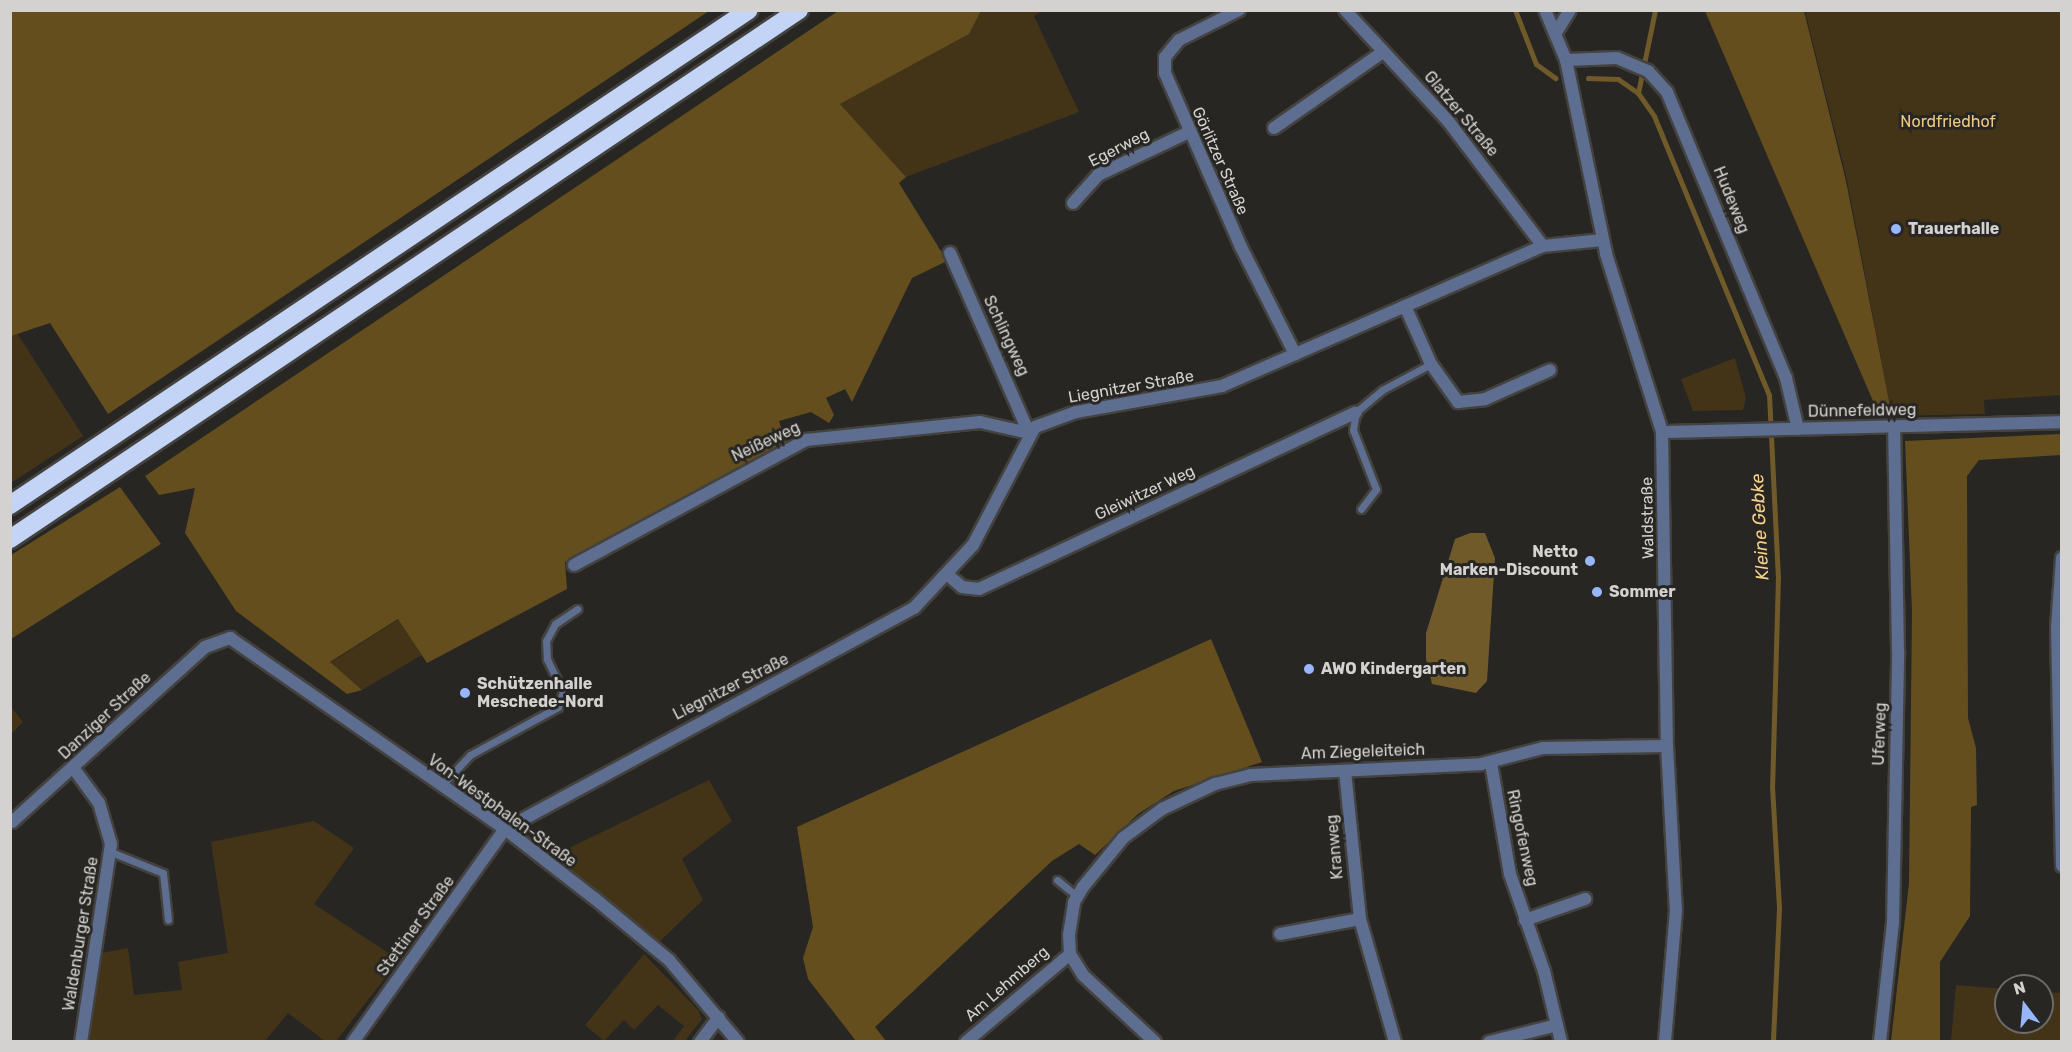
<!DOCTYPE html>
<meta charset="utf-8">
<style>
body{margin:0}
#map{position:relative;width:2072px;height:1052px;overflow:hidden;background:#272623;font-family:Rubik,sans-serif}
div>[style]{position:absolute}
.green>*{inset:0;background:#433418}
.forest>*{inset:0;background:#644e1e}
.water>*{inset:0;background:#715a2a}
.stream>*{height:5px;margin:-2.5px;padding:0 2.5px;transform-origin:2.5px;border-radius:2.5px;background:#715a2a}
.roads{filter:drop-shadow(2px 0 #43423f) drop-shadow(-2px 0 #43423f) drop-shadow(0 2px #43423f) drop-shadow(0 -2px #43423f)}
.lane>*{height:7px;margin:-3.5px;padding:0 3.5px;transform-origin:3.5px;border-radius:3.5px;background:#5e6e91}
.street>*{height:12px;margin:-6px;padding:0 6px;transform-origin:6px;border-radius:6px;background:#5e6e91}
.highway>*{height:18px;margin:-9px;padding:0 9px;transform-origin:9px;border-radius:9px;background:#c3d4f7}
.dots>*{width:16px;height:16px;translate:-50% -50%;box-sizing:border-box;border:3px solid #272623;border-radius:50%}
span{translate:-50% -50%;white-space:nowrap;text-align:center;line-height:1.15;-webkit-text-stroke:6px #272623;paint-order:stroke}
.street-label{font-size:16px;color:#d3d2d0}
.park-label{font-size:16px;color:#efc980}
.poi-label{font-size:16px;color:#d3d2d0;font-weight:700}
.left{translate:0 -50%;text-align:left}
.right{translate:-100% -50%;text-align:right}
.water-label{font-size:18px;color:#f8d288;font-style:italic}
.frame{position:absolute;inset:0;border:12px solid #d3d2d0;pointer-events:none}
.north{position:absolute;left:1994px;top:974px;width:60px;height:60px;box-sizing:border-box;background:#272623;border:2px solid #6c6b68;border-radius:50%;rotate:344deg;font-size:16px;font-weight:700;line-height:24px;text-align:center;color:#d3d2d0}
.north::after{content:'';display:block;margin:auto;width:21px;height:27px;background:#97b6fd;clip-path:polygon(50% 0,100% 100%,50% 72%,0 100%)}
</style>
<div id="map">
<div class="green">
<div style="clip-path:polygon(1045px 10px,1034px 16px,1079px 112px,906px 177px,840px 104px,969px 34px,981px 11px)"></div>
<div style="clip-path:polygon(1805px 11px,2061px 11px,2061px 395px,1984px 400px,1985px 414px,1892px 416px,1847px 180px)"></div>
<div style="clip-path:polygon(17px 333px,83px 436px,11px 483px,10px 336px)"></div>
<div style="clip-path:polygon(1735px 358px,1746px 398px,1743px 410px,1693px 411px,1681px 379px)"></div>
<div style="clip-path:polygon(399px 619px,422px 655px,362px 690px,330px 663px)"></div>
<div style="clip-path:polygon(11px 707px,23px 722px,11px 734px)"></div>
<div style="clip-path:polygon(709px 780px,732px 821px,682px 859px,703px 900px,659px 942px,553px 856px)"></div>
<div style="clip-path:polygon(314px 821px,354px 848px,314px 904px,399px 960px,336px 1041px,325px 1041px,288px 1013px,265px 1041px,88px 1041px,102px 953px,128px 948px,134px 995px,182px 990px,178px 962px,228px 953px,211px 842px)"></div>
<div style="clip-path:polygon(644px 954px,698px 1010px,702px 1019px,685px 1041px,673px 1041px,684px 1026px,658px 1005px,634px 1030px,624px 1020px,604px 1041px,585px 1025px)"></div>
<div style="clip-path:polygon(1956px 985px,2006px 989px,2006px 1022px,2042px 1022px,2042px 992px,2061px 993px,2061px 1041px,1951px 1041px)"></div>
</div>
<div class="forest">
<div style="clip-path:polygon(10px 11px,11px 10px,709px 11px,108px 414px,50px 323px,11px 336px)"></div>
<div style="clip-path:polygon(838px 11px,981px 11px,969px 34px,840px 104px,906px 177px,899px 183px,947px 261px,912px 278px,852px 402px,845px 389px,826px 398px,834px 415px,829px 423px,811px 412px,779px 421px,786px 442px,565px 562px,567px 589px,427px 663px,398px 619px,330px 662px,362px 690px,347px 694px,236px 611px,185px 533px,195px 488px,159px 495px,145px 476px)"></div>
<div style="clip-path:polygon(1705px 11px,1804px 11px,1846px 181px,1892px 416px,1879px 415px)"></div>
<div style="clip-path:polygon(2061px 434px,2061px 455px,1979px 460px,1967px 476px,1968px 718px,1976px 748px,1977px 805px,1971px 807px,1970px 916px,1940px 962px,1940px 1041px,1891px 1041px,1909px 883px,1912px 611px,1905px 441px)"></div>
<div style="clip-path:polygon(120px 487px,161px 544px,11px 639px,11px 555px)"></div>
<div style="clip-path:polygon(1211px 639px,1262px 762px,1174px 791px,1138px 814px,1095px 855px,1079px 844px,1052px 861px,875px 1027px,886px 1041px,856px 1041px,808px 979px,803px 958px,813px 927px,797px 827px)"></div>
</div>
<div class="water">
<div style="clip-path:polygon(1470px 533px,1485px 533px,1495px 558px,1487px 681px,1476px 693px,1432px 684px,1426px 659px,1426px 633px,1455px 539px)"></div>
</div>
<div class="stream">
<div style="left:1515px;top:10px;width:58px;rotate:68.7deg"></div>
<div style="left:1536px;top:64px;width:24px;rotate:36deg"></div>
<div style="left:1588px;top:78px;width:30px;rotate:2deg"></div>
<div style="left:1618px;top:79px;width:24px;rotate:35deg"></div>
<div style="left:1638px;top:93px;width:28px;rotate:55deg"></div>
<div style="left:1654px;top:116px;width:302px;rotate:67.6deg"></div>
<div style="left:1769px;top:395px;width:181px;rotate:87.2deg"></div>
<div style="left:1778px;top:576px;width:210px;rotate:91.6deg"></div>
<div style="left:1772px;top:786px;width:122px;rotate:86.7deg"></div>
<div style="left:1779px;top:908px;width:134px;rotate:92.6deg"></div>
<div style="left:1638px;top:93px;width:85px;rotate:-78.4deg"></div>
</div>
<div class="roads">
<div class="lane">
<div style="left:1361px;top:509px;width:25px;rotate:-53deg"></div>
<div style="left:1376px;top:489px;width:63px;rotate:-111.3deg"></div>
<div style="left:1353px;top:430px;width:18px;rotate:-81deg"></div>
<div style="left:1356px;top:412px;width:34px;rotate:-40deg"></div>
<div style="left:1382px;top:390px;width:55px;rotate:-28deg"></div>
<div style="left:441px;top:786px;width:42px;rotate:-46.9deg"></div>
<div style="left:470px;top:755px;width:100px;rotate:-28.6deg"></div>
<div style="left:558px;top:707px;width:16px;rotate:-72deg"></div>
<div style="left:563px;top:692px;width:37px;rotate:-116deg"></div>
<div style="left:547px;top:659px;width:18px;rotate:-93deg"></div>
<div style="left:546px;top:641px;width:19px;rotate:-62deg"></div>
<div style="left:555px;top:624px;width:27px;rotate:-34deg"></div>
<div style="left:111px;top:852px;width:56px;rotate:22deg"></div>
<div style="left:163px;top:873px;width:47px;rotate:83.9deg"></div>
<div style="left:1057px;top:880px;width:26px;rotate:39deg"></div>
</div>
<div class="street">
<div style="left:1239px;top:10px;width:67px;rotate:153.4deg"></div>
<div style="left:1179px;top:40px;width:22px;rotate:129deg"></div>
<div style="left:1165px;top:57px;width:16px;rotate:90deg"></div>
<div style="left:1165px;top:73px;width:190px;rotate:66.4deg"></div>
<div style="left:1241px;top:247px;width:120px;rotate:63.2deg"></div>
<div style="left:1345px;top:10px;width:151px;rotate:47.1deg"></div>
<div style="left:1448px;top:121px;width:157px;rotate:52.8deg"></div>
<div style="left:1545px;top:10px;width:54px;rotate:67.2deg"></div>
<div style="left:1566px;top:60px;width:198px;rotate:78.3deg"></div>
<div style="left:1606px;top:254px;width:187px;rotate:72.5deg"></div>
<div style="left:1662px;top:432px;width:314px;rotate:89.1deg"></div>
<div style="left:1667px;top:746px;width:164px;rotate:86.9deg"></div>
<div style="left:1676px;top:910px;width:132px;rotate:94.8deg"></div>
<div style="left:1555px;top:34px;width:28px;rotate:-58deg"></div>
<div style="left:1566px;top:60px;width:51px;rotate:-2.2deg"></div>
<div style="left:1617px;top:58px;width:34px;rotate:23deg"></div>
<div style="left:1648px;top:71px;width:28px;rotate:48deg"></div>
<div style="left:1667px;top:92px;width:310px;rotate:67.4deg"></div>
<div style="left:1786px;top:378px;width:52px;rotate:76.8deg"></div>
<div style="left:1274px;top:128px;width:133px;rotate:-34.9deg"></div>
<div style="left:1073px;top:203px;width:38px;rotate:-48deg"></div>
<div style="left:1098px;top:175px;width:101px;rotate:-25.3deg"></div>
<div style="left:950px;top:253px;width:197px;rotate:66.3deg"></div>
<div style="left:1405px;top:306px;width:64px;rotate:65.9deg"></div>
<div style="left:1431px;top:364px;width:47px;rotate:54.6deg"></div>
<div style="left:1458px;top:402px;width:27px;rotate:-6deg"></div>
<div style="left:1485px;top:399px;width:71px;rotate:-24deg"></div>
<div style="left:1662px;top:432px;width:400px;rotate:-1.4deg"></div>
<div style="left:2062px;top:558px;width:69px;rotate:94.1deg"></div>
<div style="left:2057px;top:627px;width:239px;rotate:88.8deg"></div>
<div style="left:574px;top:565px;width:264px;rotate:-28.3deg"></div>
<div style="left:806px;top:440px;width:175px;rotate:-5.9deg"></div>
<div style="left:980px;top:422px;width:50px;rotate:12.7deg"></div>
<div style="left:949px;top:576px;width:17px;rotate:40deg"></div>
<div style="left:962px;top:587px;width:17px;rotate:7deg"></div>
<div style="left:979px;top:589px;width:416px;rotate:-25.1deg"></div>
<div style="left:1491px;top:763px;width:113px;rotate:80.3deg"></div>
<div style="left:1510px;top:874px;width:103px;rotate:70.7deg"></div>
<div style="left:1544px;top:971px;width:73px;rotate:76.5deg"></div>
<div style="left:74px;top:769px;width:42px;rotate:53.7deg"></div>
<div style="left:99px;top:803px;width:43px;rotate:73.7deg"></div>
<div style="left:111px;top:844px;width:200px;rotate:98.6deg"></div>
<div style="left:1345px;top:771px;width:149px;rotate:84.2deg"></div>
<div style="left:1360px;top:919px;width:128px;rotate:74.1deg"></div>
<div style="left:12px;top:822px;width:261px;rotate:-42.2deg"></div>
<div style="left:205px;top:647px;width:27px;rotate:-20deg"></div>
<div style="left:230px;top:638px;width:335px;rotate:34.8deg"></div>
<div style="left:505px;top:829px;width:113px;rotate:37.8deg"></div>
<div style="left:594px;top:898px;width:97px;rotate:39.6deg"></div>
<div style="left:669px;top:960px;width:107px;rotate:49.9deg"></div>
<div style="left:1525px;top:920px;width:64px;rotate:-19.3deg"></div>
<div style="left:1280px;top:934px;width:81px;rotate:-10.6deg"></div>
<div style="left:353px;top:1042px;width:262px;rotate:-54.5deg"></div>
<div style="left:505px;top:829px;width:465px;rotate:-28.4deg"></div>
<div style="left:914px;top:608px;width:86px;rotate:-46.9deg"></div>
<div style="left:973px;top:545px;width:133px;rotate:-62.3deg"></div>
<div style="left:1035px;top:427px;width:44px;rotate:-20.1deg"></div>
<div style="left:1076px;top:412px;width:148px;rotate:-10.1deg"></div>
<div style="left:1222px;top:386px;width:350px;rotate:-23.6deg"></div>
<div style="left:1543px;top:246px;width:60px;rotate:-5.7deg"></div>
<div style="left:700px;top:1042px;width:31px;rotate:-53deg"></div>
<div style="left:966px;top:1042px;width:136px;rotate:-40.2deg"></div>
<div style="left:1155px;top:1042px;width:98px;rotate:-137.1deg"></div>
<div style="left:1083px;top:975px;width:25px;rotate:-122deg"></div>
<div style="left:1070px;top:954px;width:19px;rotate:-93deg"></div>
<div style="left:1069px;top:935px;width:33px;rotate:-81deg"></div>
<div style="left:1074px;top:902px;width:17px;rotate:-59deg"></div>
<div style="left:1083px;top:887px;width:63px;rotate:-50.8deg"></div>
<div style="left:1123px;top:838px;width:49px;rotate:-36.6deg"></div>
<div style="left:1162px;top:809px;width:59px;rotate:-25.3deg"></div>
<div style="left:1215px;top:784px;width:37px;rotate:-14deg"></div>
<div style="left:1251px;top:775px;width:230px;rotate:-2.7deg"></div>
<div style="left:1481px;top:764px;width:64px;rotate:-14.5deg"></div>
<div style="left:1543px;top:748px;width:124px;rotate:-0.9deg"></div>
<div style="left:1489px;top:1042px;width:70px;rotate:-14deg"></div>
<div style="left:1880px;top:1042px;width:120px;rotate:-83.8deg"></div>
<div style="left:1893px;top:923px;width:272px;rotate:-88.9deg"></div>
<div style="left:1898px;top:651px;width:224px;rotate:-91deg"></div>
</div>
<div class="highway">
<div style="left:10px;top:505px;width:889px;rotate:-33.82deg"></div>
<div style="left:10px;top:539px;width:950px;rotate:-33.84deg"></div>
</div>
</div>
<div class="dots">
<div style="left:1896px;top:229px;background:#97b6fd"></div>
<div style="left:1590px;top:561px;background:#97b6fd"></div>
<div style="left:1597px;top:592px;background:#97b6fd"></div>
<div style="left:1309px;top:669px;background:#97b6fd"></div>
<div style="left:465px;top:693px;background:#97b6fd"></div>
</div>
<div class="street-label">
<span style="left:1461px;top:114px;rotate:50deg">Glatzer Straße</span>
<span style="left:1119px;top:148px;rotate:-27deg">Egerweg</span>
<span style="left:1220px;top:161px;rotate:66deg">Görlitzer Straße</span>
<span style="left:1731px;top:200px;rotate:68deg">Hudeweg</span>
<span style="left:1006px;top:336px;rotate:65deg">Schlingweg</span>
<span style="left:1131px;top:387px;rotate:-10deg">Liegnitzer Straße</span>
<span style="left:1862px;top:411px;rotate:-1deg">Dünnefeldweg</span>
<span style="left:766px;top:442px;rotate:-25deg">Neißeweg</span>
<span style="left:1145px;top:493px;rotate:-25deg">Gleiwitzer Weg</span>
<span style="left:1648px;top:518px;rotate:-91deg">Waldstraße</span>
<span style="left:731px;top:687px;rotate:-27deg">Liegnitzer Straße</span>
<span style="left:105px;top:716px;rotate:-43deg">Danziger Straße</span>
<span style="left:1880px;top:734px;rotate:-88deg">Uferweg</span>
<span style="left:1363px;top:752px;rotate:-2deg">Am Ziegeleiteich</span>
<span style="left:502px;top:811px;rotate:36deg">Von-Westphalen-Straße</span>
<span style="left:1522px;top:838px;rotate:78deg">Ringofenweg</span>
<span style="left:1335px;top:847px;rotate:-95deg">Kranweg</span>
<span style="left:416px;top:926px;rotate:-54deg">Stettiner Straße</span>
<span style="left:81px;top:934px;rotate:-81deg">Waldenburger Straße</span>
<span style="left:1007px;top:984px;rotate:-41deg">Am Lehmberg</span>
</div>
<div class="park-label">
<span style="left:1948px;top:122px">Nordfriedhof</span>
</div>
<div class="poi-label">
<span class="left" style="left:1908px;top:229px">Trauerhalle</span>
<span class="right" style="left:1578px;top:561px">Netto<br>Marken-Discount</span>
<span class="left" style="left:1609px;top:592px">Sommer</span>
<span class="left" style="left:1321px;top:669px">AWO Kindergarten</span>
<span class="left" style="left:477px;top:693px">Schützenhalle<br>Meschede-Nord</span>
</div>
<div class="water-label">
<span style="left:1760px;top:527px;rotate:-93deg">Kleine Gebke</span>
</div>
<div class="frame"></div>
<div class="north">N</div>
</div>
